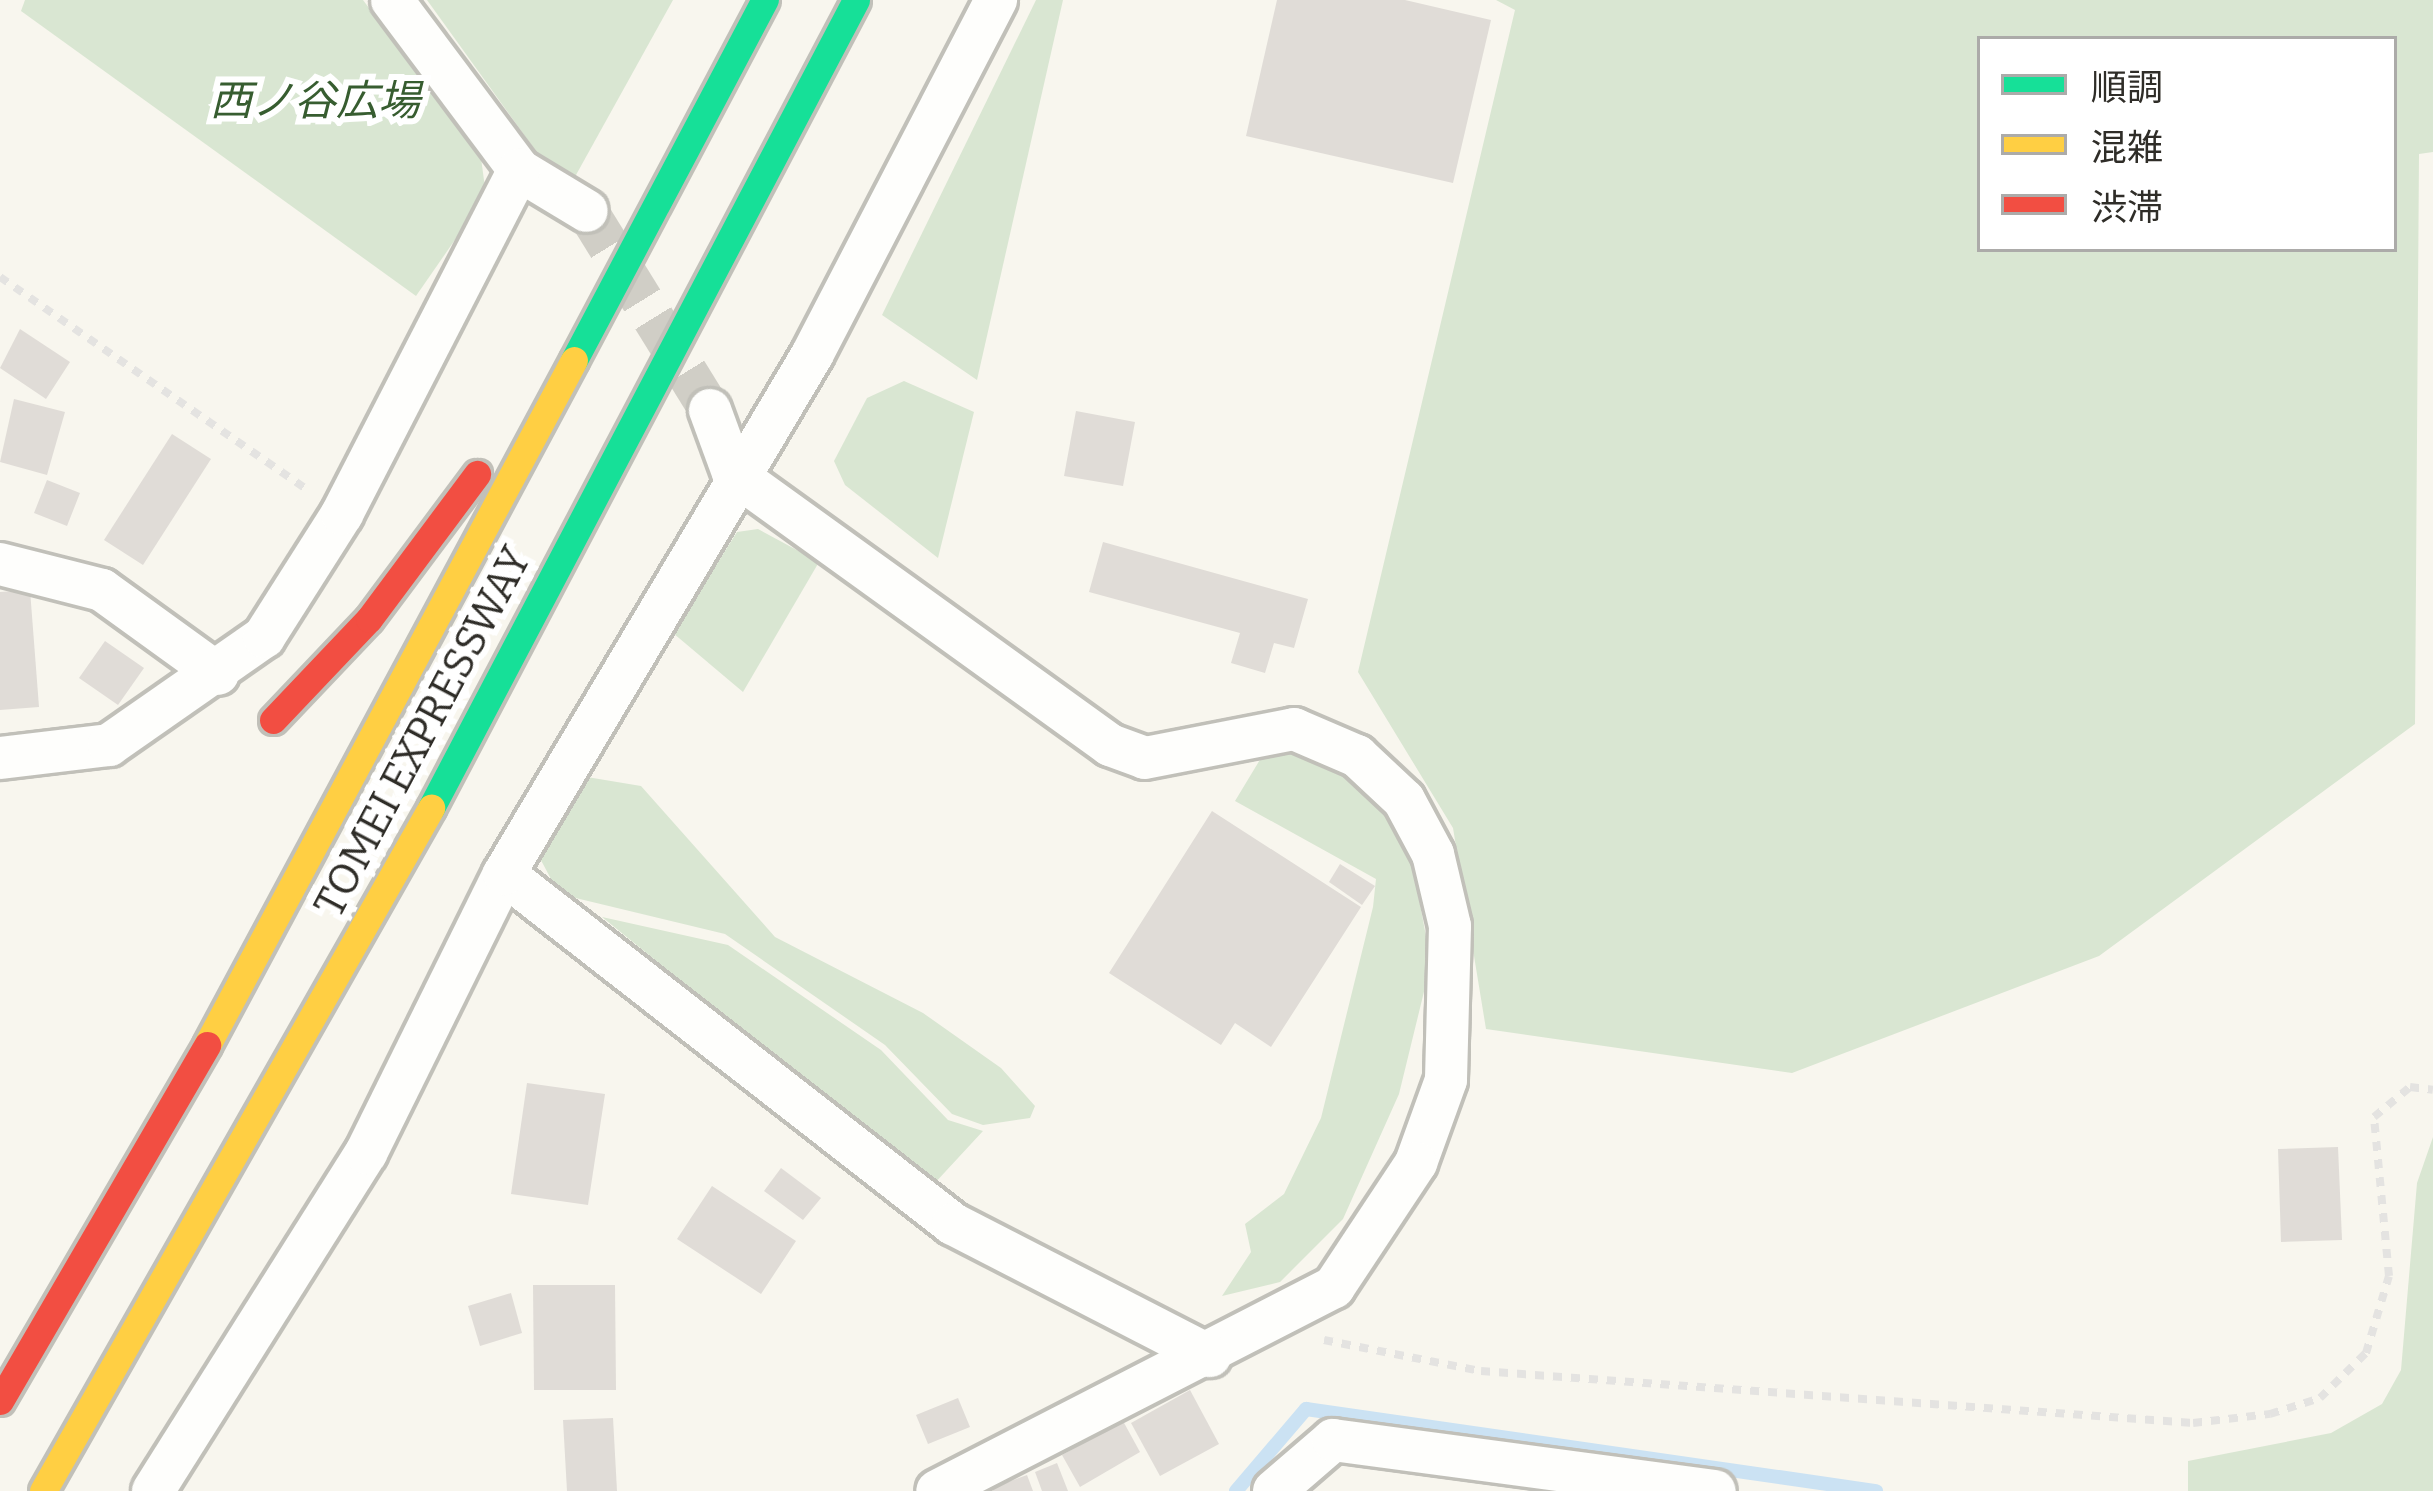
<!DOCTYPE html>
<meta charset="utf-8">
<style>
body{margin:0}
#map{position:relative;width:2433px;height:1491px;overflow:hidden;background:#f8f6ee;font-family:Bitter,"Noto Sans JP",serif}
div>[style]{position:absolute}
.green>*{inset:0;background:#d9e6d2}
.stream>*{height:14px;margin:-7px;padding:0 7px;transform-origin:7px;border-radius:7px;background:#cbe2f3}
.building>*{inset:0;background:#e0dcd7}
.street-tunnel>*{height:42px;margin-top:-21px;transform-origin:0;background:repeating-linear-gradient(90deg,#d0cec6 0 42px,transparent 0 63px)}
.path>*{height:8px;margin-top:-4px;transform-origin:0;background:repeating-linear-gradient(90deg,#e4e3e1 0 9px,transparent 0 18px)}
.roads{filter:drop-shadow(3px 0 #c1c0b9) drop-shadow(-3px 0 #c1c0b9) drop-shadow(0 3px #c1c0b9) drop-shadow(0 -3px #c1c0b9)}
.street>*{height:42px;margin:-21px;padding:0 21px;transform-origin:21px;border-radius:21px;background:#fefefc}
.fast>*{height:27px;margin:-13.5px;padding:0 13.5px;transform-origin:13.5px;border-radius:13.5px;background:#16e098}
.slow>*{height:27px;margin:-13.5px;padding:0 13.5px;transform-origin:13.5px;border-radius:13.5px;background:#ffcf43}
.jam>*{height:27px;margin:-13.5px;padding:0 13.5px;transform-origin:13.5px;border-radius:13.5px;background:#f24e42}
span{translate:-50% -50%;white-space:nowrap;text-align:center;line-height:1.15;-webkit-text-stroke:12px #fff;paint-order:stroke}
.park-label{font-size:42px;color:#375d30;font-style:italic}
.street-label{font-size:42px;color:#2f2d28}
.legend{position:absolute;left:1977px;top:36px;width:420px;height:216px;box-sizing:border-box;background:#fff;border:3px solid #acaba9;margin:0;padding:15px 21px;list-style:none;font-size:36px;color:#2f2d28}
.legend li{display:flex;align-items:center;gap:24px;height:60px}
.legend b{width:60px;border:3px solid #acaba9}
</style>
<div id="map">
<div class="green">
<div style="clip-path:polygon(25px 0,363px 0,481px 158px,486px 195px,416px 296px,21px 11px)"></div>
<div style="clip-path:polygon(427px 0,673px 0,566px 193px)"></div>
<div style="clip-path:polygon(1036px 0,1063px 0,977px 380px,882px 315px)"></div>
<div style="clip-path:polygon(evenodd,1496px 0,2433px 0,2433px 152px,2419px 154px,2415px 724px,2099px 956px,1792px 1073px,1486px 1029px,1453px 828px,1358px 672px,1515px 10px,1496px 0,1980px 39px,2394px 39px,2394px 249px,1980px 249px,1980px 39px)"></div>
<div style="clip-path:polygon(904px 381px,974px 412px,938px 558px,845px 485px,834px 461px,867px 398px)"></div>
<div style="clip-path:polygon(758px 529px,819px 562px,743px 692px,673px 633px,737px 532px)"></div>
<div style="clip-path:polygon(1300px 749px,1351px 772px,1408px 840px,1431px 963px,1399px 1094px,1343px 1219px,1280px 1282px,1222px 1296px,1251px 1252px,1245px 1224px,1284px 1194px,1321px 1118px,1373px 907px,1376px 879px,1235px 801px,1261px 758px)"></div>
<div style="clip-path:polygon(581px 776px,641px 786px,775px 937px,923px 1013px,1001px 1068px,1035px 1106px,1030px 1118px,983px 1125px,952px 1114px,885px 1045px,725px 934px,559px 894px,535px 849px)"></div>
<div style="clip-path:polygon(602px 917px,728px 945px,881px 1050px,948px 1120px,983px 1131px,933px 1185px)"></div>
<div style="clip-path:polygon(2433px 1137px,2433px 1491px,2188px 1491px,2188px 1461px,2331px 1433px,2382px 1404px,2401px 1370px,2417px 1183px)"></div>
</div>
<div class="stream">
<div style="left:1236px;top:1491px;width:108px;rotate:-49.5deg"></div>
<div style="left:1306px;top:1409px;width:576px;rotate:8.19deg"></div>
</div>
<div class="building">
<div style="clip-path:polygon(1277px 0,1405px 0,1491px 20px,1453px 183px,1246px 136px)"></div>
<div style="clip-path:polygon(20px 329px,70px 362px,46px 399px,0 368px)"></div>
<div style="clip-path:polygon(14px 399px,65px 412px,47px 475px,0 462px)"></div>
<div style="clip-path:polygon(1076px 411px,1135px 422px,1123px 486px,1064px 476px)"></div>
<div style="clip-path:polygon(172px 434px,211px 459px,143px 565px,104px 540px)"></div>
<div style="clip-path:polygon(47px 480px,80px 493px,67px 526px,34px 513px)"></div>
<div style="clip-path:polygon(1103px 542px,1308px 599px,1294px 648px,1274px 643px,1265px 673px,1231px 663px,1240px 633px,1089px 592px)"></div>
<div style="clip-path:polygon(30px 590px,39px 707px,0 710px,0 592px)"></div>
<div style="clip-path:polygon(105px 641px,144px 668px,118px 705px,79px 678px)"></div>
<div style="clip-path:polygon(1212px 811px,1361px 907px,1271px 1047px,1235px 1023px,1221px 1045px,1109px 973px)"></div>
<div style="clip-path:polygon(1340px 864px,1375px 886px,1362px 905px,1329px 882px)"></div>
<div style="clip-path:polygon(527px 1083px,605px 1094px,588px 1205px,511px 1194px)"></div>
<div style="clip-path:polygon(2338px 1147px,2342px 1240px,2281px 1242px,2278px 1149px)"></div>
<div style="clip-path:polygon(781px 1168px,821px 1198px,803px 1220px,764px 1191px)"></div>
<div style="clip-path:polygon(712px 1186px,796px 1241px,761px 1294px,677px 1239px)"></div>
<div style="clip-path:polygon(533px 1285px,615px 1285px,616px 1390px,534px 1390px)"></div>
<div style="clip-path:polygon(511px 1293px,522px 1333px,480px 1346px,468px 1306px)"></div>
<div style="clip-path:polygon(1190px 1390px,1219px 1444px,1160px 1476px,1131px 1423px)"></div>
<div style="clip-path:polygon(958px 1398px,970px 1427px,928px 1444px,916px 1415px)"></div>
<div style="clip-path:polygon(613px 1418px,617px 1491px,567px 1491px,563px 1420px)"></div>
<div style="clip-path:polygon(1123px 1421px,1140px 1452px,1080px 1487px,1062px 1455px)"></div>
<div style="clip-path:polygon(1057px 1463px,1068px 1491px,1042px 1491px,1035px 1472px)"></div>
<div style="clip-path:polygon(1027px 1475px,1033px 1491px,993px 1491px,992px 1488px)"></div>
</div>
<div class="street-tunnel">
<div style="left:587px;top:211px;width:234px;rotate:58.3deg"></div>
</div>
<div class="path">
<div style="left:0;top:277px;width:372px;rotate:34.7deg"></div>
<div style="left:1324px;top:1340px;width:160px;rotate:11.2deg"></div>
<div style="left:1481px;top:1371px;width:714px;rotate:4.18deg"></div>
<div style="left:2193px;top:1423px;width:78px;rotate:-6.7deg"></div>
<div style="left:2270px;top:1414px;width:52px;rotate:-17.7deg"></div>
<div style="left:2320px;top:1398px;width:64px;rotate:-44.4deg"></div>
<div style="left:2366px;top:1353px;width:80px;rotate:-73.4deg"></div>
<div style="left:2389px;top:1276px;width:160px;rotate:-95.4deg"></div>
<div style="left:2374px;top:1117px;width:47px;rotate:-39.8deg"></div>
<div style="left:2410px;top:1087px;width:23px;rotate:7deg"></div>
</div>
<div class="roads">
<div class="street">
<div style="left:392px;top:0;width:212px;rotate:53.2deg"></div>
<div style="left:519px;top:170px;width:79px;rotate:31.1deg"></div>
<div style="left:710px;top:410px;width:67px;rotate:69.9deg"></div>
<div style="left:733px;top:473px;width:465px;rotate:35.8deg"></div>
<div style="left:1110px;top:745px;width:37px;rotate:20deg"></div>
<div style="left:1145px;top:758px;width:152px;rotate:-11deg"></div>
<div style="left:1294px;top:729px;width:69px;rotate:23.2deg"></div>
<div style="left:1357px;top:756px;width:64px;rotate:43.1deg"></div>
<div style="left:1404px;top:800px;width:61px;rotate:61.8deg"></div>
<div style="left:1433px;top:854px;width:74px;rotate:76.7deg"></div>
<div style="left:1450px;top:926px;width:154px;rotate:91.5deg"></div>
<div style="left:1446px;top:1080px;width:88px;rotate:109.9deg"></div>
<div style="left:1416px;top:1163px;width:149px;rotate:123.5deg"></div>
<div style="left:1334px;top:1287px;width:446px;rotate:152.8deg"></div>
<div style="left:0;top:564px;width:105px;rotate:14.3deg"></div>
<div style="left:102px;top:590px;width:143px;rotate:35.9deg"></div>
<div style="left:0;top:758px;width:110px;rotate:-6.8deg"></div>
<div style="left:109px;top:745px;width:189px;rotate:-34.9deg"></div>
<div style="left:264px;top:637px;width:146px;rotate:-57.6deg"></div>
<div style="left:342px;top:514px;width:387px;rotate:-62.8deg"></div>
<div style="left:504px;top:874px;width:569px;rotate:37.94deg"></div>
<div style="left:953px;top:1224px;width:289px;rotate:27.2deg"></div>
<div style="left:153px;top:1491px;width:400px;rotate:-57.8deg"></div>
<div style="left:366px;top:1153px;width:311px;rotate:-63.7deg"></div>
<div style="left:504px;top:874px;width:604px;rotate:-59.31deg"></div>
<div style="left:812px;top:355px;width:400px;rotate:-62.6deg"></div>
<div style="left:1274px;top:1491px;width:78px;rotate:-40.8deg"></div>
<div style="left:1333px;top:1440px;width:385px;rotate:7.6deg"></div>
</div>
<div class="fast">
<div style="left:574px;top:360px;width:408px;rotate:-62.1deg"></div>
<div style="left:431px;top:808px;width:913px;rotate:-62.26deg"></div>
</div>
<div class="slow">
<div style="left:207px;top:1045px;width:777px;rotate:-61.82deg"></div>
<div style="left:43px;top:1491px;width:786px;rotate:-60.4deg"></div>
</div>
<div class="jam">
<div style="left:273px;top:720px;width:139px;rotate:-46.5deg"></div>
<div style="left:369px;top:619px;width:181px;rotate:-53.3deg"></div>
<div style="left:0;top:1401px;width:412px;rotate:-59.8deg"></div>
</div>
</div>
<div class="park-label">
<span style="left:315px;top:101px">西ノ谷広場</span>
</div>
<div class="street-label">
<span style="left:423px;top:732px;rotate:-62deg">TOMEI EXPRESSWAY</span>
</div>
<ul class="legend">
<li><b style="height:15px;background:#16e098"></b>順調</li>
<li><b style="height:15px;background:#ffcf43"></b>混雑</li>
<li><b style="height:15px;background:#f24e42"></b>渋滞</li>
</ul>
</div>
